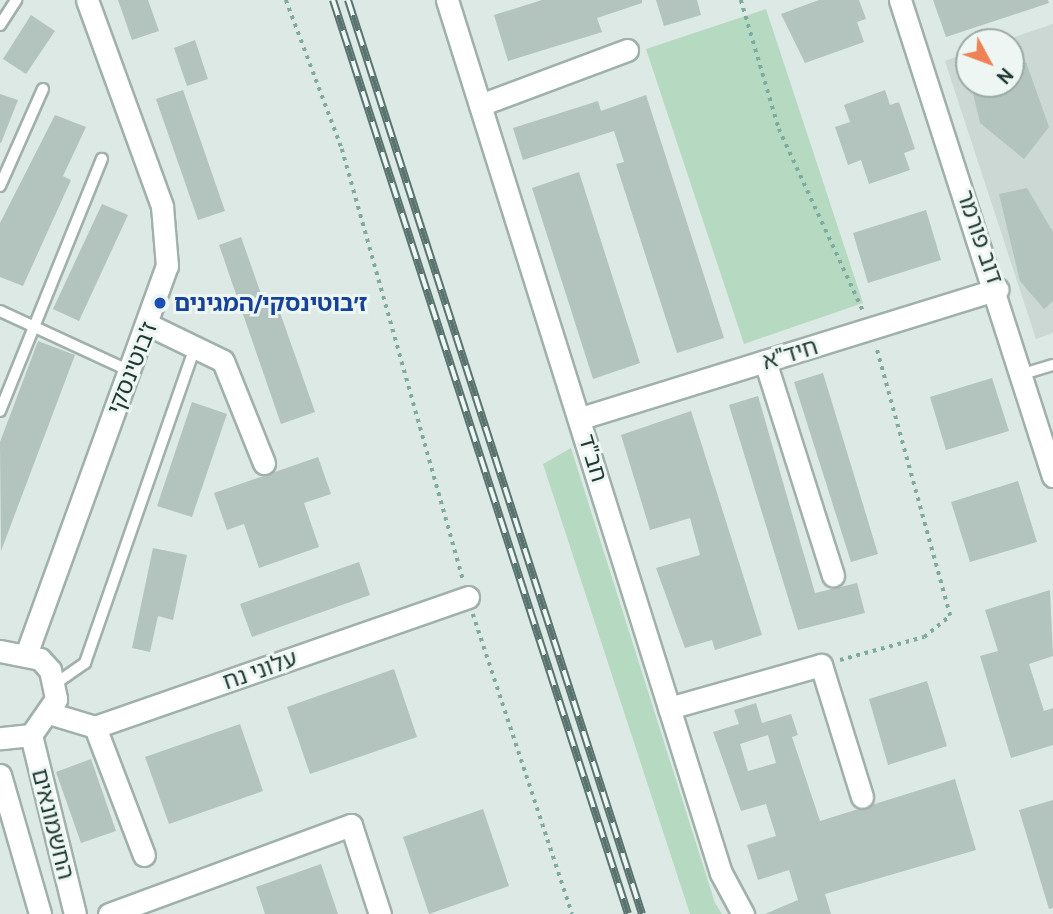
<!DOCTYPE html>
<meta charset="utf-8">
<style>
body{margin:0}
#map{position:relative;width:1053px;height:914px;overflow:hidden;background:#dde9e4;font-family:Cabin,"Noto Sans Hebrew",sans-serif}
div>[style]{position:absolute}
.built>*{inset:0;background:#cbd8d3}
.green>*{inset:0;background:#b6dac1}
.building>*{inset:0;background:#b3c3bd}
.path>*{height:3.5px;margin-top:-1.75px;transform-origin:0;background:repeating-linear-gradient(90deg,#7eab9f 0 3.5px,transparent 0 8.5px)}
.roads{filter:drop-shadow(2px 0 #a0b0ab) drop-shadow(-2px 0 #a0b0ab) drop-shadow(0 2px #a0b0ab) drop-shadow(0 -2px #a0b0ab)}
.service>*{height:10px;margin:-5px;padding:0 5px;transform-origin:5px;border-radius:5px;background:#fff}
.minor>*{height:21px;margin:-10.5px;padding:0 10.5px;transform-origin:10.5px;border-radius:10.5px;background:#fff}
.tertiary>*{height:21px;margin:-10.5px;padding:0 10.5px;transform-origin:10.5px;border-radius:10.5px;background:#fff}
.rail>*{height:8px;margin-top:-4px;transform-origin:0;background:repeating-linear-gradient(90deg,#edf6f2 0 16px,#59736e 0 32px);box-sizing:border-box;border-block:2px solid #59736e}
.dots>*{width:19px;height:19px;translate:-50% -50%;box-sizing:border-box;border:4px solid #edf6f2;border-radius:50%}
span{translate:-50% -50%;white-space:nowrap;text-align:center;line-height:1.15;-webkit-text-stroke:6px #edf6f2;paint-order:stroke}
.street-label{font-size:23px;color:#1f3732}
.transit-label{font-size:23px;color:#164399;font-weight:700}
.left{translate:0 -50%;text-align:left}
.north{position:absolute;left:955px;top:28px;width:70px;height:70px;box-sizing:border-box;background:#edf6f2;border:2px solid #9baaa5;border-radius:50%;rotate:131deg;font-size:19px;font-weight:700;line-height:28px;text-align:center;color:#1f3732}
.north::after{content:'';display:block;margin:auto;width:24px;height:32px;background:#ee8256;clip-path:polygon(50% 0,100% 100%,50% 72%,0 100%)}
</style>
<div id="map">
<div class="built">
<div style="clip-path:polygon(1053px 24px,1053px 333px,1036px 339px,945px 61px,969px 52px,969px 84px,1011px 84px,1011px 42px,1000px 42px)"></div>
</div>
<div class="green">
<div style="clip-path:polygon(766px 9px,863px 303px,744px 344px,646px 49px)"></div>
<div style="clip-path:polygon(571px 448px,715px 903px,722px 914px,690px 914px,543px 464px)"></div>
</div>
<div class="building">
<div style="clip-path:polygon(118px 0,148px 0,159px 31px,132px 40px)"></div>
<div style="clip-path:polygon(542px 0,642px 0,642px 3px,597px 18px,602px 32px,508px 61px,494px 15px)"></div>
<div style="clip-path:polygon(656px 0,697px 0,701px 15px,664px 26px)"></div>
<div style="clip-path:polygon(819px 0,859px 0,866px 19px,857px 22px,864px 42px,805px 63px,781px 14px)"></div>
<div style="clip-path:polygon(933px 0,1048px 0,1049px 3px,946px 37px)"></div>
<div style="clip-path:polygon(31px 15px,55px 31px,26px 74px,3px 59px)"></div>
<div style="clip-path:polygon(195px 40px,208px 79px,187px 86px,174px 48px)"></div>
<div style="clip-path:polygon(1026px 62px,1049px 127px,1024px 159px,980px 123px,971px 84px,1011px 84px,1011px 66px)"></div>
<div style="clip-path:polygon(183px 90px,225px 211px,198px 220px,156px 99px)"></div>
<div style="clip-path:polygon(885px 90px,890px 105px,899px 102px,915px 149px,904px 153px,910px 170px,869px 184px,861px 160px,848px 165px,835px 127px,850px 122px,844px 105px)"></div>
<div style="clip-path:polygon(0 94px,18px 100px,1px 143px,0 143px)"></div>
<div style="clip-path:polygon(646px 95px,724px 338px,677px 353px,616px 164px,624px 162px,614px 131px,523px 160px,513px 128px,598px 101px,601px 111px)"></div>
<div style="clip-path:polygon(55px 115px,86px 127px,63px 176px,71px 180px,23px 286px,0 277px,0 223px)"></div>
<div style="clip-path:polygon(579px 172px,640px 363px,593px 379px,532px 188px)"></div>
<div style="clip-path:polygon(1027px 188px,1053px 232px,1053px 301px,1044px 309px,1020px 281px,999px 194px)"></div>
<div style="clip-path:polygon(102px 204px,128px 215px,79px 321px,53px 309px)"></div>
<div style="clip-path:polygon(926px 210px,941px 260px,868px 283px,853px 233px)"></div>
<div style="clip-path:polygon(241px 237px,266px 308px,277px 304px,315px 412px,281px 424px,219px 245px)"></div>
<div style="clip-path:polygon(38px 341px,75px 355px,1px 551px,0 442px)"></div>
<div style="clip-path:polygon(823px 373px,878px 554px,851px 562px,794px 382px)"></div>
<div style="clip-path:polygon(992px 378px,1009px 431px,946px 450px,930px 397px)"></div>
<div style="clip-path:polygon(758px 396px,815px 593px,857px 583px,865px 613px,798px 630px,729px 405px)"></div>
<div style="clip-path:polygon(192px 402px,227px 414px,192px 517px,157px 506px)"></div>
<div style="clip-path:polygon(691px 411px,762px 635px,715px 650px,712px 640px,685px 648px,656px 568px,700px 555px,690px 518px,650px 530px,621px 435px)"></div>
<div style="clip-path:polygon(318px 457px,331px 494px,304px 503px,319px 547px,259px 568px,244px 524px,227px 530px,214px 493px)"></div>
<div style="clip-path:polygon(1018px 481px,1037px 542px,970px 562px,951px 502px)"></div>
<div style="clip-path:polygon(153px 548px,187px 555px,173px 620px,158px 616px,150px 652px,132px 648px)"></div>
<div style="clip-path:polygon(359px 562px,370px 595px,252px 637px,240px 604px)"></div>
<div style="clip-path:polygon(1050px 590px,1053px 656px,1029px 664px,1044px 711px,1053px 708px,1053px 745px,1011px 758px,980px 656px,998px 651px,985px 610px)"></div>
<div style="clip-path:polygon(394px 669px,417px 737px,310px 774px,287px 707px)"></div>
<div style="clip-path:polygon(927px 681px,947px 746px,888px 765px,869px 699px)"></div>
<div style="clip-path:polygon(evenodd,756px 703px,762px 723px,791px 714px,798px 735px,792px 737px,820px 821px,955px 779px,976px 850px,825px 894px,831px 914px,765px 914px,798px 900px,789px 870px,758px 880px,747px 845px,776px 836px,766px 804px,741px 811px,713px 732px,739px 724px,734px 710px,756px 703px,768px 735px,776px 763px,748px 771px,740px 744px,768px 735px)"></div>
<div style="clip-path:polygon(240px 724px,263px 791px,169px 824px,145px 757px)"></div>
<div style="clip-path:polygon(91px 759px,116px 831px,81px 843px,56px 772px)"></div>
<div style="clip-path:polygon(1053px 800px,1053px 908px,1049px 909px,1019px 810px)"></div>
<div style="clip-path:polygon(483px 809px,509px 886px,429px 914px,403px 837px)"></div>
<div style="clip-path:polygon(321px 864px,338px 914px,265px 914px,256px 887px)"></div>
</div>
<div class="path">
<div style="left:286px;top:0;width:159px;rotate:69.4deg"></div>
<div style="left:342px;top:149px;width:447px;rotate:74.3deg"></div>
<div style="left:741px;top:0;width:134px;rotate:73.6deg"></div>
<div style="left:779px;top:129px;width:203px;rotate:65.2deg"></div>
<div style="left:473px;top:614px;width:316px;rotate:71.7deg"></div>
<div style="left:840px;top:660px;width:87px;rotate:-15.3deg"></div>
<div style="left:924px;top:637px;width:33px;rotate:-39deg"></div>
<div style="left:950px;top:616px;width:279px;rotate:-105.4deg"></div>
</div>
<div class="roads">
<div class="service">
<div style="left:0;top:25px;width:30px;rotate:-57deg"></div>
<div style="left:0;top:186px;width:106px;rotate:-66.1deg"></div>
<div style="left:0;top:311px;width:143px;rotate:24.8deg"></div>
<div style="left:1023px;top:374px;width:31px;rotate:-17deg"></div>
<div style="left:0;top:411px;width:272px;rotate:-68deg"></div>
<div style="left:55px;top:684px;width:37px;rotate:-35deg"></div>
<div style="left:85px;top:663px;width:334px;rotate:-70.8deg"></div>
</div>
<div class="minor">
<div style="left:447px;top:0;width:915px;rotate:72.58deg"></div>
<div style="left:721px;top:873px;width:47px;rotate:61.8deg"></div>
<div style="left:900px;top:0;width:500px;rotate:72.2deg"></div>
<div style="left:480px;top:105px;width:157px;rotate:-20.5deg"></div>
<div style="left:149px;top:325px;width:82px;rotate:25.9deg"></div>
<div style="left:223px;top:361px;width:110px;rotate:68.1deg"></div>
<div style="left:765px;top:361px;width:225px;rotate:72.4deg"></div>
<div style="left:581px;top:418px;width:436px;rotate:-17.2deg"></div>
<div style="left:669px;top:708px;width:158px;rotate:-15.8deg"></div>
<div style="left:821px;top:665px;width:138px;rotate:72.7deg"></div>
<div style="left:52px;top:714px;width:45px;rotate:16.8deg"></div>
<div style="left:95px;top:727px;width:395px;rotate:-19.2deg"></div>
<div style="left:95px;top:727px;width:137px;rotate:69.1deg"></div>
<div style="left:109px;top:914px;width:258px;rotate:-20.2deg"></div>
<div style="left:351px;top:825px;width:94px;rotate:72deg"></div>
</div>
<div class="tertiary">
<div style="left:0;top:651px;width:41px;rotate:11.3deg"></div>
<div style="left:40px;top:659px;width:15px;rotate:48deg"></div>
<div style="left:50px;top:670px;width:30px;rotate:78deg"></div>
<div style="left:56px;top:699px;width:44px;rotate:124.8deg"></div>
<div style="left:31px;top:735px;width:31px;rotate:174deg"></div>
<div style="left:27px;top:652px;width:411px;rotate:-70.1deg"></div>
<div style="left:167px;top:266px;width:60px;rotate:-94.8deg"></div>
<div style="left:162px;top:206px;width:219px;rotate:-110deg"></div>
<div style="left:31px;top:735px;width:184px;rotate:76.2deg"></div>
<div style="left:0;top:775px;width:145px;rotate:73.9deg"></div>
</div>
</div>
<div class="rail">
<div style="left:333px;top:0;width:960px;rotate:72.11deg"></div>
<div style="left:348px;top:0;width:960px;rotate:72.17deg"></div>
</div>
<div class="dots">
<div style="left:160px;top:303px;background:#1a4fb4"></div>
</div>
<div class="street-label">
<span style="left:980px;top:237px;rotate:71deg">דוב פורמר</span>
<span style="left:790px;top:354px;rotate:-17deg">חיד"א</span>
<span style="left:132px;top:368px;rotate:-68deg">ז'בוטינסקי</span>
<span style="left:593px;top:458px;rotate:73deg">חב"ד</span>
<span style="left:260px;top:670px;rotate:-19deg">עלוני נח</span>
<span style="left:53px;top:824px;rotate:76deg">החשמונאים</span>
</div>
<div class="transit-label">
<span class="left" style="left:174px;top:303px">ז׳בוטינסקי/המגינים</span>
</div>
<div class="north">N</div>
</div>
